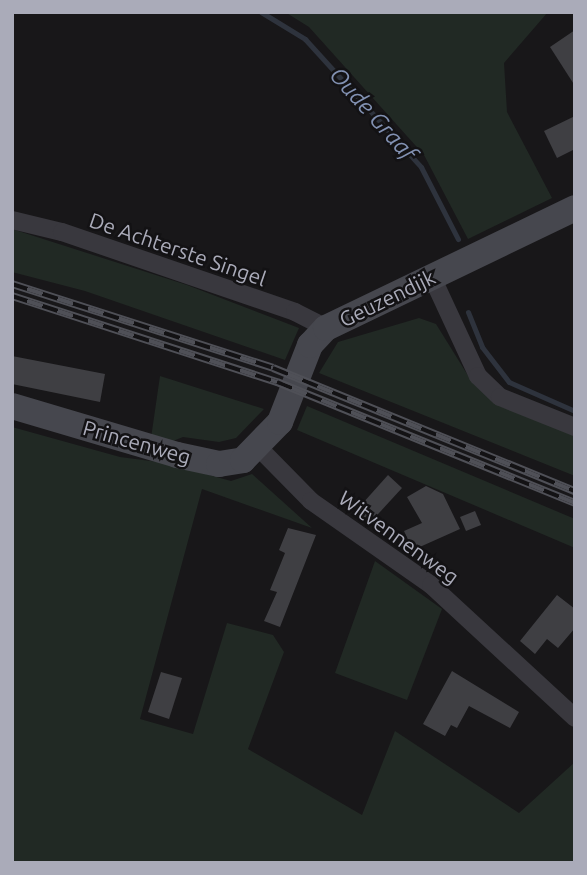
<!DOCTYPE html>
<style>
body{margin:0}
#map{position:relative;width:587px;height:875px;overflow:hidden;background:#181719;font-family:Ubuntu,sans-serif}
div>[style]{position:absolute}
.green>*{inset:0;background:#212924}
.stream>*{height:5px;margin:-2.5px;padding:0 2.5px;transform-origin:2.5px;border-radius:2.5px;background:#2e333d}
.building>*{inset:0;background:#3f3f43}
.street>*{height:18px;margin:-9px;padding:0 9px;transform-origin:9px;border-radius:9px;background:#39383e}
.secondary>*{height:26px;margin:-13px;padding:0 13px;transform-origin:13px;border-radius:13px;background:#46474e}
.rail>*{height:8px;margin-top:-4px;transform-origin:0;background:repeating-linear-gradient(90deg,#131214 0 16px,#4f5057 0 32px);box-sizing:border-box;border-block:2px solid #4f5057}
span{translate:-50% -50%;white-space:nowrap;text-align:center;line-height:1.15;-webkit-text-stroke:5px #131214;paint-order:stroke}
.street-label{font-size:21px;color:#aaabb9}
.water-label{font-size:23px;color:#8291b2;font-style:italic}
.frame{position:absolute;inset:0;border:14px solid #aaabb9;pointer-events:none}
</style>
<div id="map">
<div class="green">
<div style="clip-path:polygon(285px 12px,548px 12px,504px 63px,507px 112px,552px 198px,468px 239px,424px 155px,309px 27px)"></div>
<div style="clip-path:polygon(12px 229px,187px 285px,299px 328px,285px 360px,85px 291px,12px 272px)"></div>
<div style="clip-path:polygon(419px 318px,436px 324px,472px 382px,494px 401px,575px 436px,575px 476px,319px 373px,338px 342px)"></div>
<div style="clip-path:polygon(160px 376px,264px 409px,236px 438px,219px 442px,183px 437px,168px 443px,151px 438px)"></div>
<div style="clip-path:polygon(307px 406px,575px 519px,575px 548px,297px 430px)"></div>
<div style="clip-path:polygon(12px 427px,120px 457px,166px 463px,231px 481px,252px 474px,312px 528px,202px 489px,140px 719px,193px 734px,227px 623px,273px 635px,284px 652px,248px 749px,362px 815px,395px 731px,519px 813px,575px 762px,575px 863px,12px 863px)"></div>
<div style="clip-path:polygon(375px 561px,442px 609px,407px 700px,335px 673px)"></div>
</div>
<div class="stream">
<div style="left:261px;top:12px;width:52px;rotate:31.5deg"></div>
<div style="left:305px;top:39px;width:173px;rotate:47.8deg"></div>
<div style="left:421px;top:167px;width:81px;rotate:62.8deg"></div>
<div style="left:468px;top:312px;width:38px;rotate:68deg"></div>
<div style="left:482px;top:347px;width:44px;rotate:52.4deg"></div>
<div style="left:509px;top:382px;width:72px;rotate:23.7deg"></div>
</div>
<div class="building">
<div style="clip-path:polygon(575px 30px,575px 86px,550px 47px)"></div>
<div style="clip-path:polygon(575px 116px,575px 149px,557px 158px,544px 131px)"></div>
<div style="clip-path:polygon(12px 356px,105px 374px,100px 402px,12px 384px)"></div>
<div style="clip-path:polygon(388px 475px,402px 488px,368px 525px,354px 513px)"></div>
<div style="clip-path:polygon(426px 486px,443px 494px,460px 529px,413px 550px,404px 531px,422px 523px,407px 497px)"></div>
<div style="clip-path:polygon(475px 511px,481px 525px,466px 531px,460px 517px)"></div>
<div style="clip-path:polygon(288px 528px,316px 535px,280px 627px,264px 621px,277px 592px,270px 590px,285px 553px,279px 550px)"></div>
<div style="clip-path:polygon(557px 595px,575px 609px,575px 628px,558px 648px,547px 639px,535px 654px,520px 641px)"></div>
<div style="clip-path:polygon(452px 671px,519px 712px,510px 728px,469px 706px,457px 728px,451px 725px,445px 736px,423px 724px)"></div>
<div style="clip-path:polygon(161px 672px,182px 678px,169px 719px,148px 712px)"></div>
</div>
<div class="street">
<div style="left:12px;top:220px;width:51px;rotate:13.5deg"></div>
<div style="left:62px;top:232px;width:246px;rotate:18.9deg"></div>
<div style="left:295px;top:312px;width:35px;rotate:27deg"></div>
<div style="left:432px;top:277px;width:109px;rotate:65.1deg"></div>
<div style="left:478px;top:376px;width:30px;rotate:44deg"></div>
<div style="left:500px;top:397px;width:81px;rotate:21.8deg"></div>
<div style="left:259px;top:448px;width:74px;rotate:45.5deg"></div>
<div style="left:311px;top:501px;width:146px;rotate:35deg"></div>
<div style="left:431px;top:585px;width:196px;rotate:42.7deg"></div>
</div>
<div class="secondary">
<div style="left:12px;top:406px;width:172px;rotate:16.5deg"></div>
<div style="left:177px;top:455px;width:43px;rotate:12.1deg"></div>
<div style="left:219px;top:464px;width:24px;rotate:-9deg"></div>
<div style="left:243px;top:460px;width:53px;rotate:-45.8deg"></div>
<div style="left:280px;top:422px;width:83px;rotate:-68.7deg"></div>
<div style="left:310px;top:345px;width:23px;rotate:-47deg"></div>
<div style="left:326px;top:328px;width:276px;rotate:-25.7deg"></div>
</div>
<div class="rail">
<div style="left:12px;top:284px;width:274px;rotate:17.8deg"></div>
<div style="left:273px;top:368px;width:326px;rotate:22.2deg"></div>
<div style="left:12px;top:296px;width:279px;rotate:18deg"></div>
<div style="left:277px;top:382px;width:322px;rotate:22.1deg"></div>
</div>
<div class="street-label">
<span style="left:178px;top:249px;rotate:19deg">De Achterste Singel</span>
<span style="left:387px;top:298px;rotate:-26deg">Geuzendijk</span>
<span style="left:137px;top:442px;rotate:16deg">Princenweg</span>
<span style="left:399px;top:537px;rotate:36deg">Witvennenweg</span>
</div>
<div class="water-label">
<span style="left:373px;top:114px;rotate:48deg">Oude Graaf</span>
</div>
<div class="frame"></div>
</div>
